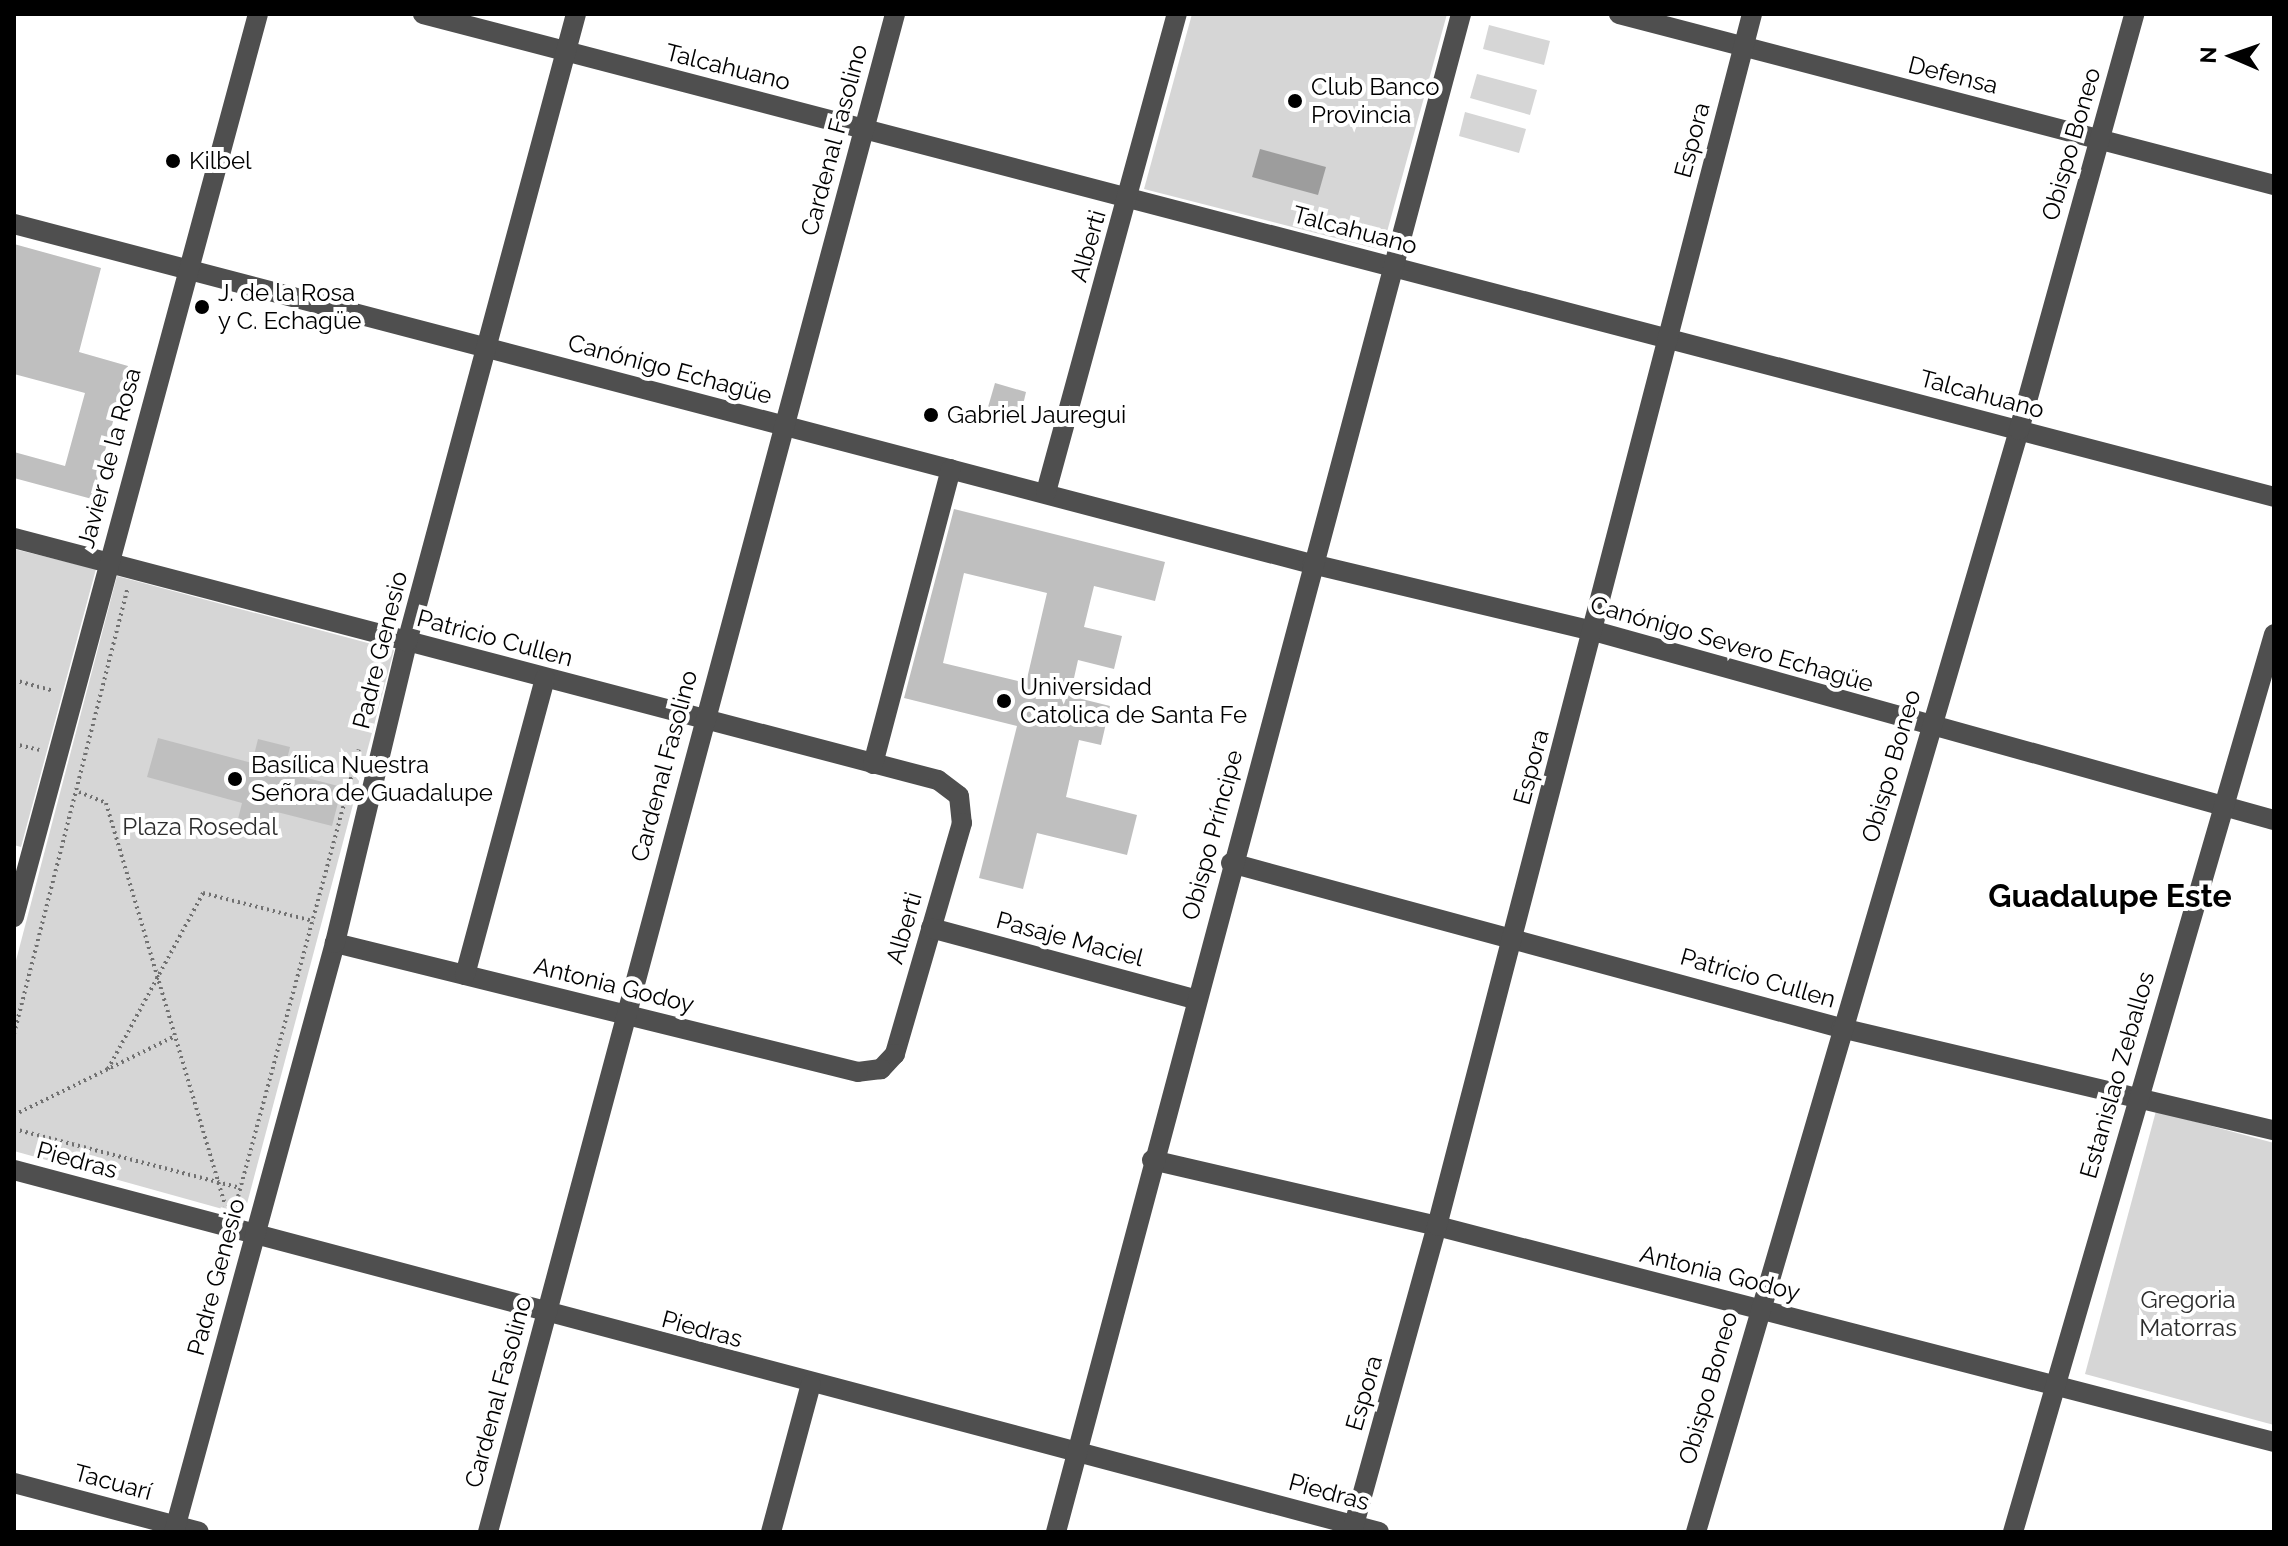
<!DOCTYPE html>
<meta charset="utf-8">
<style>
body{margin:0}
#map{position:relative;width:2288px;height:1546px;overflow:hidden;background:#fff;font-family:Raleway,sans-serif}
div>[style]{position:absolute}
.green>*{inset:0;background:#d6d6d6}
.water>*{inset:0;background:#9d9d9d}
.building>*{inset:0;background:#bfbfbf}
.path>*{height:4px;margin-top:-2px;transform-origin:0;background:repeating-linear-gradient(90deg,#717171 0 2px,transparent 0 6px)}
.minor>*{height:20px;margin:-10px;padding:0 10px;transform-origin:10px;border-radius:10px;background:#4f4f4f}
.dots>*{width:22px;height:22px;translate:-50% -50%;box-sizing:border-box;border:4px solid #fff;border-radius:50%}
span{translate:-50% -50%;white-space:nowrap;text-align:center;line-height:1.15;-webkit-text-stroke:8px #fff;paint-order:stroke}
.street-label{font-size:24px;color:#000}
.poi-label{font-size:24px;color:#000}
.left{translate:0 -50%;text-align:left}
.park-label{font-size:24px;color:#2d2d2d}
.district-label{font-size:32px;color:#000;font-weight:700}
.frame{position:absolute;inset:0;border:16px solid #000;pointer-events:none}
.north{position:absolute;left:2192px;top:16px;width:80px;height:80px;-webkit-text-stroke:6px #fff;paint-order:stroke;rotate:272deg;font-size:22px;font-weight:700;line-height:32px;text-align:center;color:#000}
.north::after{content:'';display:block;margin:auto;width:28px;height:36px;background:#000;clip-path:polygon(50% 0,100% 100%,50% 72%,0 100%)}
</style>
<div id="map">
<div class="green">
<div style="clip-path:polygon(1192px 14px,1447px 14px,1382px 250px,1144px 189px)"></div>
<div style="clip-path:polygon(1489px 25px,1550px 41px,1544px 65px,1483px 49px)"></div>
<div style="clip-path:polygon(1477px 74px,1537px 90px,1530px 115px,1470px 98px)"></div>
<div style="clip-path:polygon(1465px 112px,1526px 129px,1519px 153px,1459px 136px)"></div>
<div style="clip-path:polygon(14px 549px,96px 569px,21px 847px,14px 845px)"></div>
<div style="clip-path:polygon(117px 576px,394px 650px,244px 1215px,14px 1151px,14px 968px)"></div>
<div style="clip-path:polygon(2156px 1111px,2274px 1143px,2274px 1425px,2085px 1374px)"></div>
</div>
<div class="water">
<div style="clip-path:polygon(1260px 149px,1326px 167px,1318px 195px,1252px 177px)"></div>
</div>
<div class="building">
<div style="clip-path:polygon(14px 244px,101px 268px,79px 352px,128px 366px,92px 499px,14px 478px,14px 452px,65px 466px,85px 393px,14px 374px)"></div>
<div style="clip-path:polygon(995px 383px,1026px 392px,1019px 422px,986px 414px)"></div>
<div style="clip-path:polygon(evenodd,954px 509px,1165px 562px,1155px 601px,1094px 586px,1084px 627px,1122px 636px,1114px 669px,1078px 660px,1070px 696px,1110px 706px,1101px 745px,1079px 740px,1066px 797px,1137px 815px,1127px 855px,1037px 833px,1023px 889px,979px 878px,1017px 726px,904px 698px,954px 509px,964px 573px,1047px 593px,1026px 683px,943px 663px,964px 573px)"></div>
<div style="clip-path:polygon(158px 738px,252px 763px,258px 739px,290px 747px,284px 772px,342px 787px,332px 826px,273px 811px,267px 835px,236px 827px,242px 803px,147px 777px)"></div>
</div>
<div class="path">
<div style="left:14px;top:680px;width:41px;rotate:15.4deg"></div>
<div style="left:14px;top:744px;width:26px;rotate:13deg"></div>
<div style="left:79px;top:792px;width:29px;rotate:22deg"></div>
<div style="left:106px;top:803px;width:420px;rotate:73.5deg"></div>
<div style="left:14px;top:1034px;width:461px;rotate:-75.7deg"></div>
<div style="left:108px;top:1069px;width:200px;rotate:-61.6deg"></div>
<div style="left:203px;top:893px;width:114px;rotate:14.3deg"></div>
<div style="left:14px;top:1115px;width:177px;rotate:-26.1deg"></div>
<div style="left:14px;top:1129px;width:234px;rotate:14.6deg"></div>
<div style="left:235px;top:1208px;width:475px;rotate:-74.9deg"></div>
</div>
<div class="minor">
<div style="left:423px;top:14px;width:1913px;rotate:14.62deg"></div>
<div style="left:1619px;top:14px;width:677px;rotate:14.63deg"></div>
<div style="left:14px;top:224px;width:1342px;rotate:14.68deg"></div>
<div style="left:1312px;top:564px;width:290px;rotate:13.4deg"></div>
<div style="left:1594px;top:631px;width:706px;rotate:15.53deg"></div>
<div style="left:1046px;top:492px;width:496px;rotate:-74.7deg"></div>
<div style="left:14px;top:538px;width:955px;rotate:14.68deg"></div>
<div style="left:938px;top:780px;width:26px;rotate:37deg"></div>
<div style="left:959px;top:796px;width:27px;rotate:84deg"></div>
<div style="left:962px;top:823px;width:241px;rotate:106.2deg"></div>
<div style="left:895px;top:1054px;width:21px;rotate:133deg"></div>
<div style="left:881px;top:1069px;width:23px;rotate:173deg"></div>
<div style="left:858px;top:1072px;width:539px;rotate:-166.14deg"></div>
<div style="left:873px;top:764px;width:305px;rotate:-75.2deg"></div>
<div style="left:1231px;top:863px;width:632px;rotate:15.14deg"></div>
<div style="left:1841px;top:1028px;width:445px;rotate:13.3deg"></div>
<div style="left:14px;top:917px;width:935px;rotate:-74.88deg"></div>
<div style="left:931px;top:928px;width:273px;rotate:15.1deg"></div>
<div style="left:465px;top:975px;width:307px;rotate:-74.9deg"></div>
<div style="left:1152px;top:1160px;width:293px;rotate:13deg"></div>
<div style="left:1437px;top:1226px;width:864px;rotate:14.47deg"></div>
<div style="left:14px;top:1170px;width:1412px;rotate:14.85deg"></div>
<div style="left:14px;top:1483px;width:191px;rotate:14.8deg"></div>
<div style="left:174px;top:1532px;width:611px;rotate:-74.71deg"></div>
<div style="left:335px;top:943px;width:309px;rotate:-76.5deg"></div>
<div style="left:407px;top:642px;width:650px;rotate:-74.94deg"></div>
<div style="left:488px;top:1532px;width:1572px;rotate:-74.99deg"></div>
<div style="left:771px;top:1532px;width:153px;rotate:-74.9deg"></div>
<div style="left:1056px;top:1532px;width:1571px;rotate:-75.06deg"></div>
<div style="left:1352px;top:1532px;width:318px;rotate:-74.5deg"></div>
<div style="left:1437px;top:1226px;width:1252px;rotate:-75.43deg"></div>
<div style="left:1696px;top:1532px;width:1148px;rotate:-73.66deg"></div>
<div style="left:2019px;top:430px;width:432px;rotate:-74.5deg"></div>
<div style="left:2013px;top:1532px;width:935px;rotate:-73.79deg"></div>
</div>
<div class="dots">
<div style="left:1295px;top:101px;background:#000"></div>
<div style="left:173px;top:161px;background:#000"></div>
<div style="left:202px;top:307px;background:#000"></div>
<div style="left:931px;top:415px;background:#000"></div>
<div style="left:1004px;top:701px;background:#000"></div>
<div style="left:235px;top:779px;background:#000"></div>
</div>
<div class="street-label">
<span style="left:728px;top:67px;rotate:14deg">Talcahuano</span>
<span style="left:1953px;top:75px;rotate:14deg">Defensa</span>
<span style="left:834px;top:140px;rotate:-75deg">Cardenal Fasolino</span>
<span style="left:1692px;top:140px;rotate:-75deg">Espora</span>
<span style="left:2071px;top:144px;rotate:-74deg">Obispo Boneo</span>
<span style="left:1355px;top:230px;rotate:15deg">Talcahuano</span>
<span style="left:1088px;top:246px;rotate:-74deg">Alberti</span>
<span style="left:670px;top:369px;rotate:15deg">Canónigo Echagüe</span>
<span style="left:1982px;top:394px;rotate:15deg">Talcahuano</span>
<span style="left:109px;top:458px;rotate:-75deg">Javier de la Rosa</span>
<span style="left:495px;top:638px;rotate:15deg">Patricio Cullen</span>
<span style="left:1732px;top:644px;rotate:16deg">Canónigo Severo Echagüe</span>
<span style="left:380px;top:650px;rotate:-76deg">Padre Genesio</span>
<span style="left:664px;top:766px;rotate:-75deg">Cardenal Fasolino</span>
<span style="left:1891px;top:766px;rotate:-74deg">Obispo Boneo</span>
<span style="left:1531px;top:767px;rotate:-75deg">Espora</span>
<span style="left:1212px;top:835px;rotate:-75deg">Obispo Príncipe</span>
<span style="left:904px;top:928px;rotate:-74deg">Alberti</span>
<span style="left:1070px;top:939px;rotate:15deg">Pasaje Maciel</span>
<span style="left:1758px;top:978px;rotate:16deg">Patricio Cullen</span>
<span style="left:614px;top:985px;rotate:14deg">Antonia Godoy</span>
<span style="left:2117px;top:1075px;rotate:-74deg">Estanislao Zeballos</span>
<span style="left:77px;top:1160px;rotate:15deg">Piedras</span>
<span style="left:1720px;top:1273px;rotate:14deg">Antonia Godoy</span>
<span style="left:216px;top:1277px;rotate:-75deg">Padre Genesio</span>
<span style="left:702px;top:1329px;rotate:15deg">Piedras</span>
<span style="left:1708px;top:1388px;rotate:-74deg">Obispo Boneo</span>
<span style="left:498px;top:1392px;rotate:-75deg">Cardenal Fasolino</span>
<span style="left:1364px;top:1393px;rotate:-74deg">Espora</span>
<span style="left:113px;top:1482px;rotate:15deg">Tacuarí</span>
<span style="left:1329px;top:1492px;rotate:15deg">Piedras</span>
</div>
<div class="poi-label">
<span class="left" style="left:1311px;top:101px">Club Banco<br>Provincia</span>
<span class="left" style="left:189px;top:161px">Kilbel</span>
<span class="left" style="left:218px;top:307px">J. de la Rosa<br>y C. Echagüe</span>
<span class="left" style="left:947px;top:415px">Gabriel Jauregui</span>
<span class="left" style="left:1020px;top:701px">Universidad<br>Catolica de Santa Fe</span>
<span class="left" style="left:251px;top:779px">Basílica Nuestra<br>Señora de Guadalupe</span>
</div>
<div class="park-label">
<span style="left:200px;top:827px">Plaza Rosedal</span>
<span style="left:2188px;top:1314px">Gregoria<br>Matorras</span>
</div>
<div class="district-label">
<span style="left:2110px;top:896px">Guadalupe Este</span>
</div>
<div class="frame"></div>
<div class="north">N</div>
</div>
